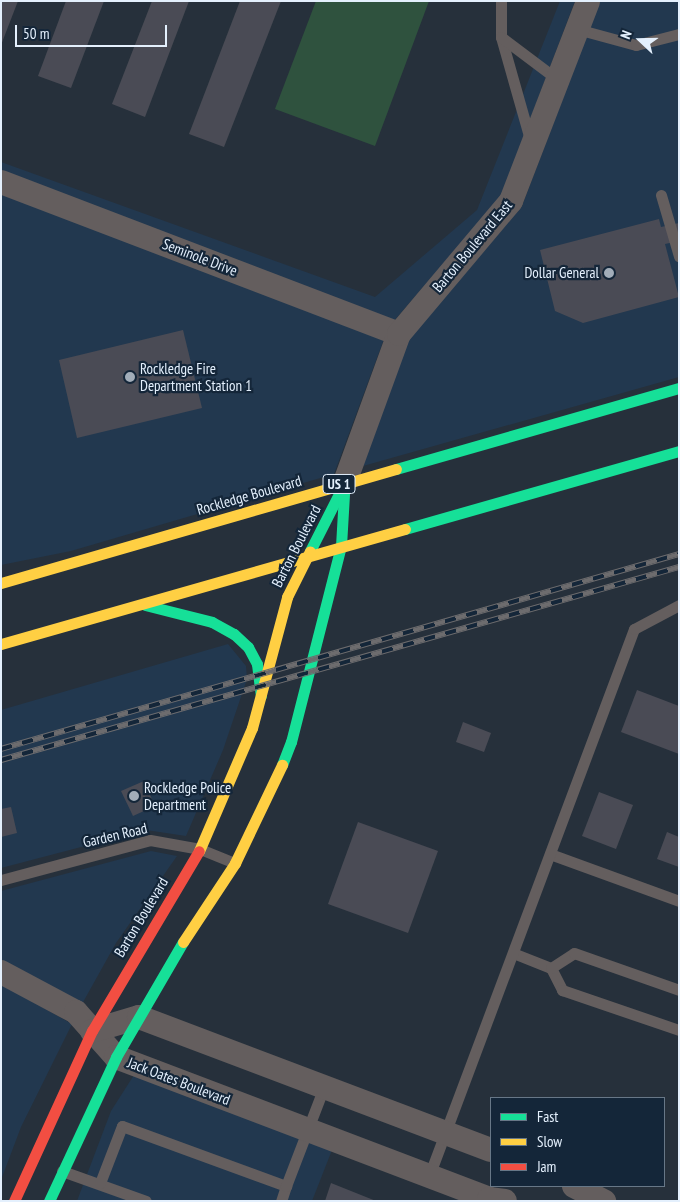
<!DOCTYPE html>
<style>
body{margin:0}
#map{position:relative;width:680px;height:1202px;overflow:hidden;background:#26303b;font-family:"PT Sans Narrow",sans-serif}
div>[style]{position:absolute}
.built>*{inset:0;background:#22384f}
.green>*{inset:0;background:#2f523e}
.building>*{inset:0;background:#4a4b55}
.lane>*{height:11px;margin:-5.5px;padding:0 5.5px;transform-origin:5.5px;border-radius:5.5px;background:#645e5e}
.street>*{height:24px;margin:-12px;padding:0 12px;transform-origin:12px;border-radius:12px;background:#645e5e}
.fast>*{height:11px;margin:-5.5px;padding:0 5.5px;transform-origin:5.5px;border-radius:5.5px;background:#16e098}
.slow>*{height:11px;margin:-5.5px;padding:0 5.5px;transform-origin:5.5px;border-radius:5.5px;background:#ffcf43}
.jam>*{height:11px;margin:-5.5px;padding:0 5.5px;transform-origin:5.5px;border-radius:5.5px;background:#f24e42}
.rail>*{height:5.5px;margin-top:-2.75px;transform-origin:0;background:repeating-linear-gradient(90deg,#142639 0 11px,#6d6c6e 0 22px);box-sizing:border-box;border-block:1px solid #6d6c6e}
.dots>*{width:14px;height:14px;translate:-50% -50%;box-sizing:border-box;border:2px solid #142639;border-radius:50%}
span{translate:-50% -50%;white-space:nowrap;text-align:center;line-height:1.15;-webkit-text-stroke:4.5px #142639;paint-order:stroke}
.shield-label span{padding:1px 4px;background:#142639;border:1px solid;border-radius:4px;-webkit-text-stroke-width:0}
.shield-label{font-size:14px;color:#e4f0fd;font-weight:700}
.street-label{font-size:15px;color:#e4f0fd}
.poi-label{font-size:15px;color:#e4f0fd}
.right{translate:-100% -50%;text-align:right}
.left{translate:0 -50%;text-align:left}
.frame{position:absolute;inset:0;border:2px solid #e4f0fd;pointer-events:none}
.legend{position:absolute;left:490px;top:1097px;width:175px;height:90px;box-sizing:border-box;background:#142639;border:1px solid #677787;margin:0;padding:6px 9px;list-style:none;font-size:15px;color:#e4f0fd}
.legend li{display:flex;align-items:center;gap:10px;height:25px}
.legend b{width:25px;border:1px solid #677787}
.north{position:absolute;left:615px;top:15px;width:50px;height:50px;-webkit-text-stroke:4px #142639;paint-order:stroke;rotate:291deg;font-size:14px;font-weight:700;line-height:20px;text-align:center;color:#e4f0fd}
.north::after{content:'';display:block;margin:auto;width:18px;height:22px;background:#e4f0fd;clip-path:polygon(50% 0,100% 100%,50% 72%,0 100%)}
.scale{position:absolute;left:15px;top:25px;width:152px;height:22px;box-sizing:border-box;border:2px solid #e4f0fd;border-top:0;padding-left:6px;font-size:15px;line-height:18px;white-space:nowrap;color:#e4f0fd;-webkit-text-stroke:4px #142639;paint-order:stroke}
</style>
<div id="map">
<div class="built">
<div style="clip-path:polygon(560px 1px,575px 1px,501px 196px,394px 321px,1px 171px,1px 162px,375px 297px,477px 210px)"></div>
<div style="clip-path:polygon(600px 1px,679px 1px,679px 377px,363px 466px,409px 339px,522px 206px)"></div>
<div style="clip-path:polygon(1px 193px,384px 339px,334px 474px,71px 551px,1px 565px)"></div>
<div style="clip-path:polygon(228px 644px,246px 666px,247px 679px,223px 750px,186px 836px,146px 830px,1px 868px,1px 710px)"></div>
<div style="clip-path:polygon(151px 851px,177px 856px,116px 943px,82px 1004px,1px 961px,1px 891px)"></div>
<div style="clip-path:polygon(1px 984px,72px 1024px,21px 1127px,1px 1180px)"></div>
<div style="clip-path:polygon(134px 1075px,332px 1150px,312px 1201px,77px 1201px,111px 1111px)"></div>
</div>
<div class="green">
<div style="clip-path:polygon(316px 1px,429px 1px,375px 146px,275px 109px)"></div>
</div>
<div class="building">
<div style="clip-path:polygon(1px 1px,18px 1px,1px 45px)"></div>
<div style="clip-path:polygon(66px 1px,104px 1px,71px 88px,38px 76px)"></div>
<div style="clip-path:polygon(152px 1px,189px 1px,145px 117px,112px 104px)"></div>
<div style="clip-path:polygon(240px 1px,281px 1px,224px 147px,189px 134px)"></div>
<div style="clip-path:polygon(659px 219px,661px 227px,679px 223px,679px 241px,665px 244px,679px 297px,583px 323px,555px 311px,540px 250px)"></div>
<div style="clip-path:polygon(183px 330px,202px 408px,77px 438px,59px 360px)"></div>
<div style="clip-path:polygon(637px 690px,679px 706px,679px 754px,621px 732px)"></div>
<div style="clip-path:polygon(463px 722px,491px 733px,484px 752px,456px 742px)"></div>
<div style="clip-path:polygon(144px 781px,155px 806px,133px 816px,121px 791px)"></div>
<div style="clip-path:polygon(599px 792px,633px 805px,616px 849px,582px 836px)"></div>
<div style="clip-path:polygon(11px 807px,17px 833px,1px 837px,1px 809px)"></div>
<div style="clip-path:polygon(358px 822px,438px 851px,408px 933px,328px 904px)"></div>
<div style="clip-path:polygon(667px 832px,679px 837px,679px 867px,657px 859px)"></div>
<div style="clip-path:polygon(331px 1183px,376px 1201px,325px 1201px)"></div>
</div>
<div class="lane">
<div style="left:501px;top:1px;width:36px;rotate:90deg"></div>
<div style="left:501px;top:37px;width:110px;rotate:74.2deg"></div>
<div style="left:577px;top:29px;width:61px;rotate:15.2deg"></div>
<div style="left:636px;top:45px;width:44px;rotate:-14.3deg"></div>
<div style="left:501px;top:37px;width:71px;rotate:37deg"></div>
<div style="left:661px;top:195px;width:64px;rotate:73.6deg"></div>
<div style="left:550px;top:854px;width:137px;rotate:20deg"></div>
<div style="left:1px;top:880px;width:154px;rotate:-15deg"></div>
<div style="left:150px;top:840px;width:51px;rotate:10.2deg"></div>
<div style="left:200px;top:849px;width:38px;rotate:22deg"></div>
<div style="left:513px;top:953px;width:41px;rotate:21.5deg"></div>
<div style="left:551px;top:968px;width:25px;rotate:63deg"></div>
<div style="left:562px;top:990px;width:124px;rotate:18.9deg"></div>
<div style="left:551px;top:968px;width:27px;rotate:-33deg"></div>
<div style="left:574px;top:953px;width:111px;rotate:19.4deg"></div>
<div style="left:62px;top:1171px;width:89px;rotate:19.7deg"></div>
<div style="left:429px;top:1176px;width:584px;rotate:-69.46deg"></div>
<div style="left:634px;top:629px;width:51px;rotate:-28.1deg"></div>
<div style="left:100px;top:1183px;width:61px;rotate:-68.9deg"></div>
<div style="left:122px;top:1126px;width:175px;rotate:20.1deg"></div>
<div style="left:286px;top:1186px;width:16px;rotate:108deg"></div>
<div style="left:286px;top:1186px;width:106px;rotate:-69deg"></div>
</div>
<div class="street">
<div style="left:1px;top:182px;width:426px;rotate:20.9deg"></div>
<div style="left:345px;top:482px;width:158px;rotate:-70deg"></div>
<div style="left:399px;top:334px;width:174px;rotate:-49.9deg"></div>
<div style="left:511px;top:201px;width:214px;rotate:-68.9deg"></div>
<div style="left:1px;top:972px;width:85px;rotate:28.1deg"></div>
<div style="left:76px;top:1012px;width:60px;rotate:48.4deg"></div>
<div style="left:116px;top:1057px;width:399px;rotate:20.8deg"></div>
<div style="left:489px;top:1199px;width:16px;rotate:7deg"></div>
<div style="left:92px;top:1031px;width:49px;rotate:-16.6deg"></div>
<div style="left:139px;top:1017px;width:376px;rotate:20.7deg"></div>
<div style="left:574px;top:1186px;width:34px;rotate:27deg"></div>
</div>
<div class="fast">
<div style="left:396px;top:469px;width:294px;rotate:-16deg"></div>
<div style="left:405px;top:529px;width:285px;rotate:-15.9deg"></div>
<div style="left:310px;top:551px;width:77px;rotate:-63.1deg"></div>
<div style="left:145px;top:605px;width:69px;rotate:14.2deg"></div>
<div style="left:212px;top:622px;width:25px;rotate:29deg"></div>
<div style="left:234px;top:634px;width:19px;rotate:43deg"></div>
<div style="left:248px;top:647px;width:19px;rotate:62deg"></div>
<div style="left:257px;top:664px;width:32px;rotate:83deg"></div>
<div style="left:282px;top:765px;width:25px;rotate:-69deg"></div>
<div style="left:291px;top:742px;width:202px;rotate:-75.7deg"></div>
<div style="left:341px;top:546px;width:52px;rotate:-86.7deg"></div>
<div style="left:49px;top:1201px;width:159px;rotate:-65deg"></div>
<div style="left:116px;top:1057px;width:133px;rotate:-59.8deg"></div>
</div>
<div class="slow">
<div style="left:1px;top:583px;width:411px;rotate:-16.1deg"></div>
<div style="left:1px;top:644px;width:420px;rotate:-15.9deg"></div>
<div style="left:199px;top:851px;width:134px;rotate:-66.7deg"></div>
<div style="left:252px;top:728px;width:136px;rotate:-75deg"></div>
<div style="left:287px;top:597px;width:51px;rotate:-63.4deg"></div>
<div style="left:183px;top:942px;width:95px;rotate:-56.6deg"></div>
<div style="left:235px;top:863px;width:109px;rotate:-64.4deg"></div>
</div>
<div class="jam">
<div style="left:14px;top:1201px;width:187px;rotate:-65.4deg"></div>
<div style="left:92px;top:1031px;width:209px;rotate:-59.3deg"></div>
</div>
<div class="rail">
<div style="left:1px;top:749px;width:705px;rotate:-16.05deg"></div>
<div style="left:1px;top:760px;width:705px;rotate:-15.89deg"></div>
</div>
<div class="dots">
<div style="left:609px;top:273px;background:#a2adb9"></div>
<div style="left:130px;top:377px;background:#a2adb9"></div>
<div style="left:134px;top:796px;background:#a2adb9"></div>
</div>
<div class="shield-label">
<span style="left:339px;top:484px">US 1</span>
</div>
<div class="street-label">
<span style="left:472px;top:246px;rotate:-50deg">Barton Boulevard East</span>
<span style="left:200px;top:257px;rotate:21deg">Seminole Drive</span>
<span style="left:249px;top:495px;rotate:-16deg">Rockledge Boulevard</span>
<span style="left:296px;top:546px;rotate:-63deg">Barton Boulevard</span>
<span style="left:115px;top:835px;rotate:-13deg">Garden Road</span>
<span style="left:141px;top:917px;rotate:-59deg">Barton Boulevard</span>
<span style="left:179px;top:1081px;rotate:21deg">Jack Oates Boulevard</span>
</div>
<div class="poi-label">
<span class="right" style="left:599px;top:273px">Dollar General</span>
<span class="left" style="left:140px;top:377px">Rockledge Fire<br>Department Station 1</span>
<span class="left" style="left:144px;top:796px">Rockledge Police<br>Department</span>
</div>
<div class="frame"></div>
<ul class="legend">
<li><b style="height:6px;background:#16e098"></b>Fast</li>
<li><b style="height:6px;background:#ffcf43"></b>Slow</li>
<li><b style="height:6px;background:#f24e42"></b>Jam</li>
</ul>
<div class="north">N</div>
<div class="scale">50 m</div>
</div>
